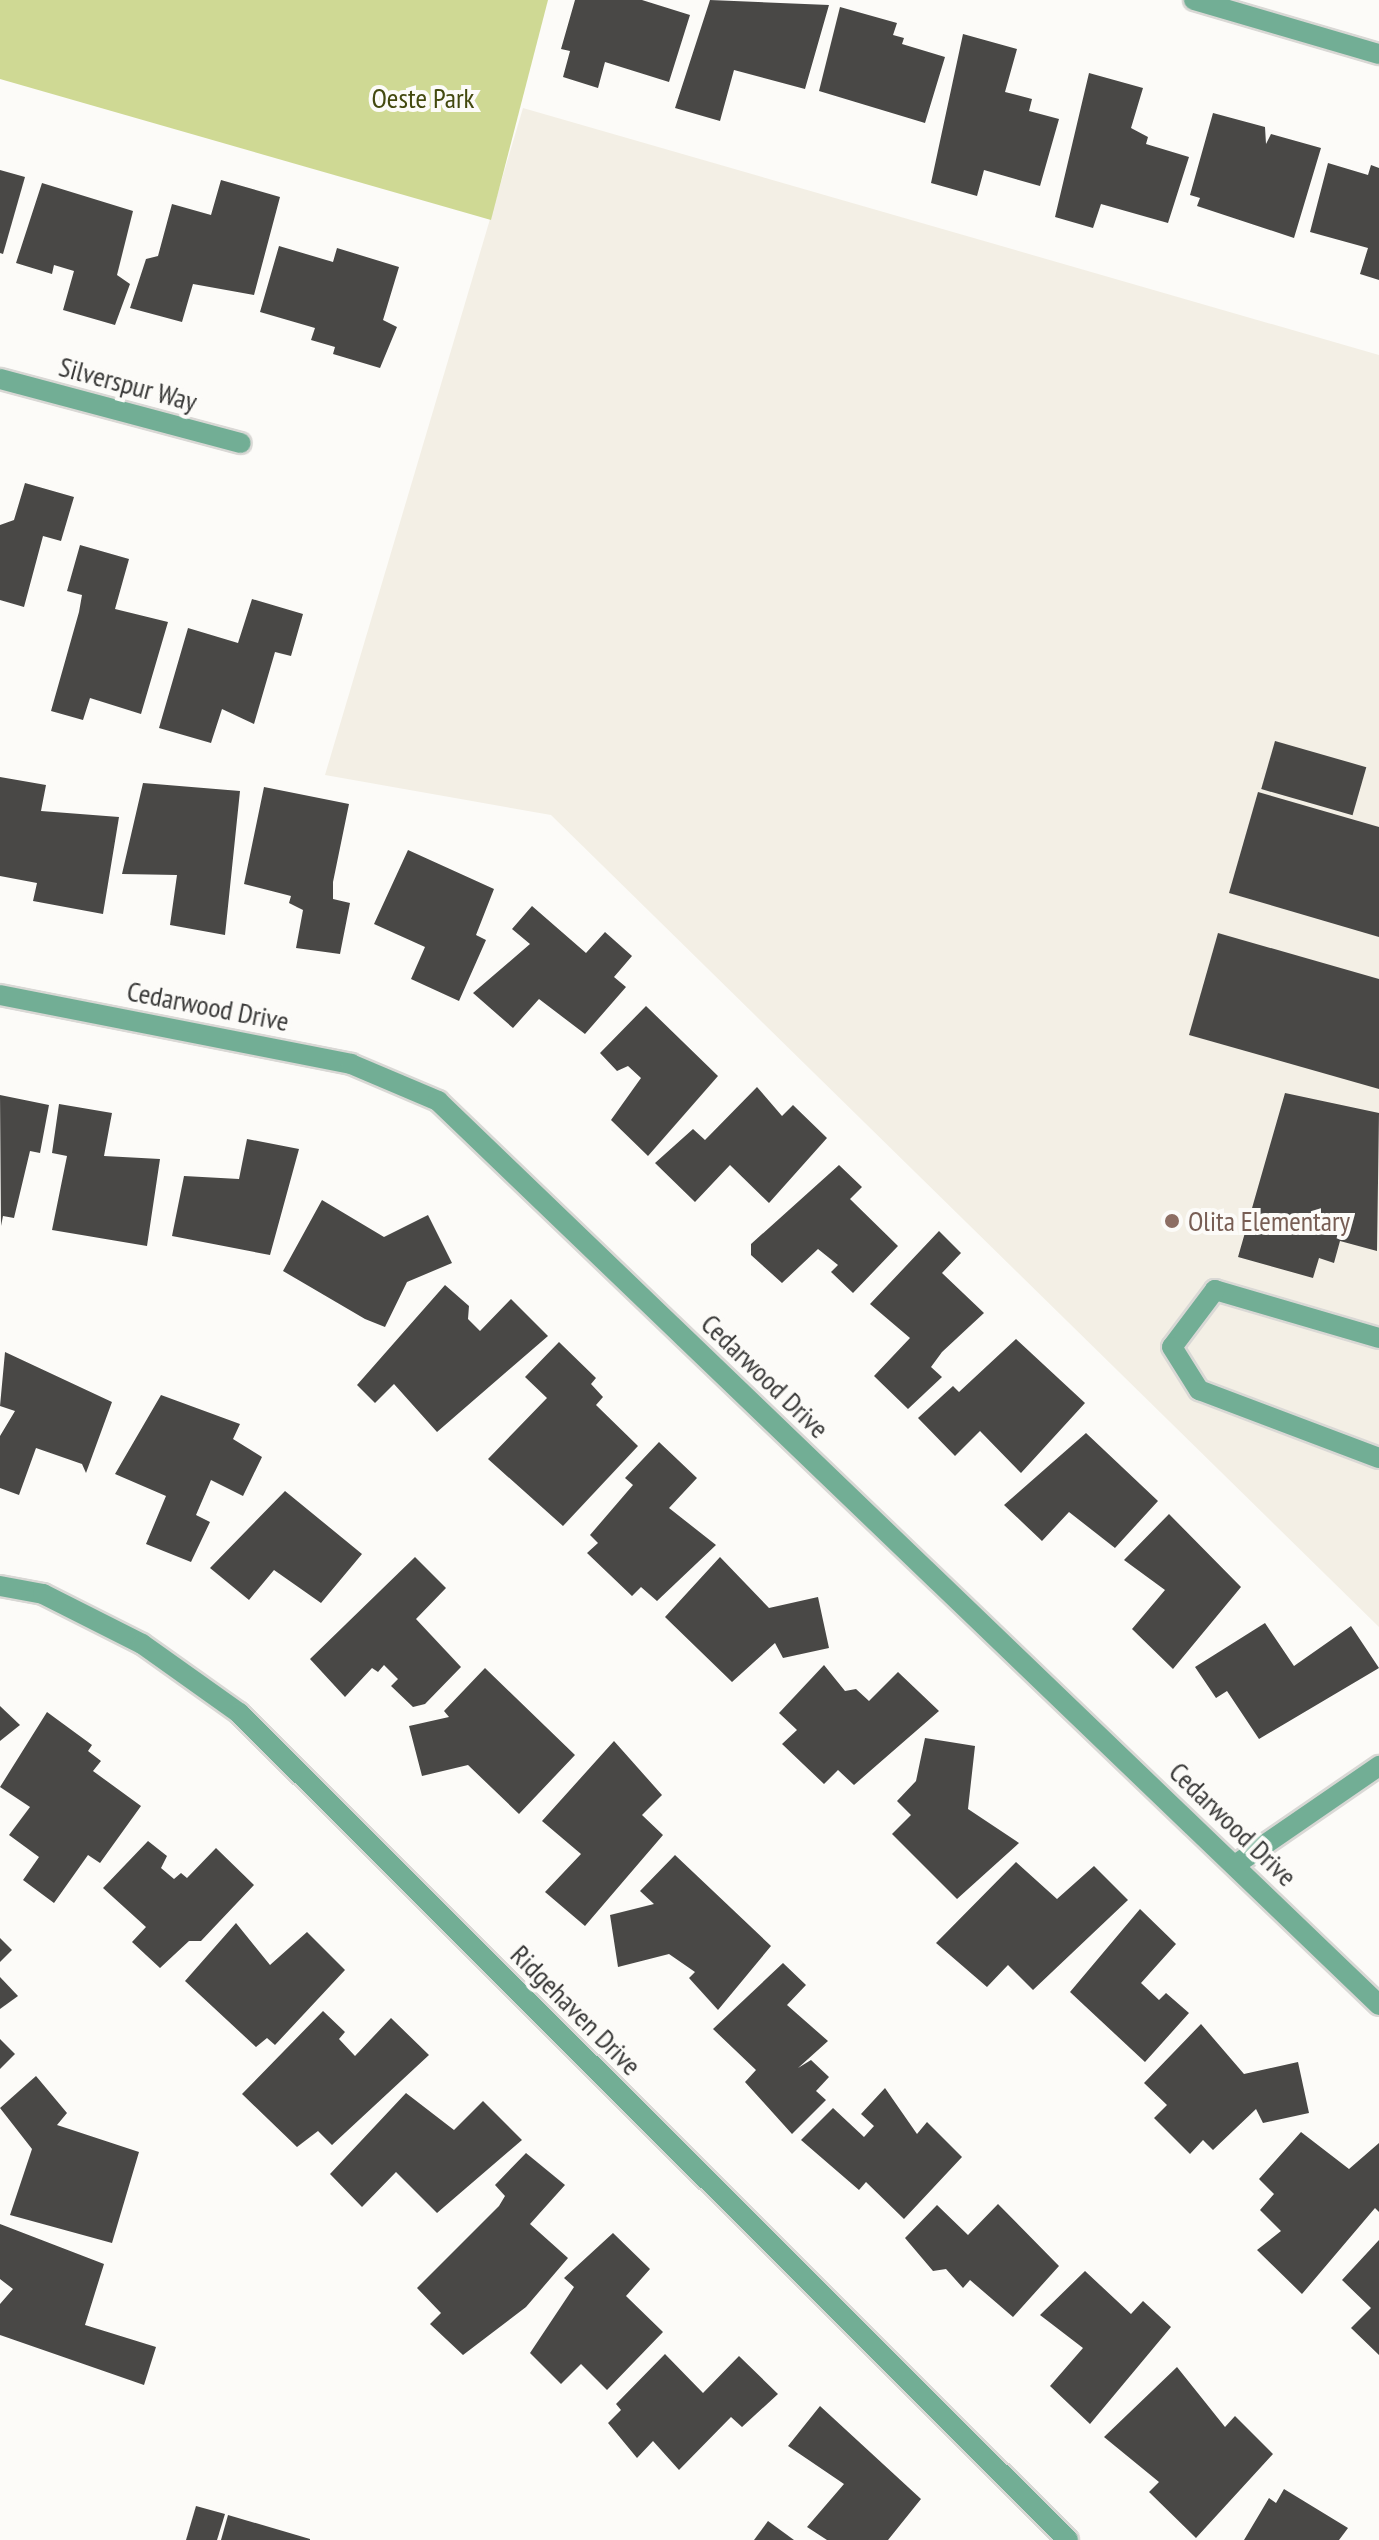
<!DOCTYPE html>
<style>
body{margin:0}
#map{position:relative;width:1379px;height:2540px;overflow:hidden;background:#fcfbf8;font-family:"PT Sans Narrow",sans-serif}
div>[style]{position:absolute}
.built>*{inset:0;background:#f3efe5}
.green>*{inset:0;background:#cfd994}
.building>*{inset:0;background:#494846;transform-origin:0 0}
.roads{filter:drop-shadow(2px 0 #d9d8d5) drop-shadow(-2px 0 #d9d8d5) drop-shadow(0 2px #d9d8d5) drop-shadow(0 -2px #d9d8d5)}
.service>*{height:20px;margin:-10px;padding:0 10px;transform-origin:10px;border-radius:10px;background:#72ae95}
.minor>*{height:20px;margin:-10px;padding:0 10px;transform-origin:10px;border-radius:10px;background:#72ae95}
.dots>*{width:22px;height:22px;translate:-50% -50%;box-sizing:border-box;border:4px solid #fcfbf8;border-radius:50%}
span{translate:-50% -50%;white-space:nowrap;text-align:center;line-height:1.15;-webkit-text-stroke:8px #fcfbf8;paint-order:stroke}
.park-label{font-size:28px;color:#43490f}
.street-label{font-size:28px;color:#393938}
.education-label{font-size:28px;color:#785e54}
.left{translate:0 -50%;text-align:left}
</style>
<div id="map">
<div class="built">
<div style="clip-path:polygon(523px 108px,1379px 355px,1379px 1627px,551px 815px,325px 775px)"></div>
</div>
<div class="green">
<div style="clip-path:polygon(0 0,548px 0,491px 220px,0 79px)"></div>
</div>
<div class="building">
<div style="clip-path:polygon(575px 0,642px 0,690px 15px,669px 82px,605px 62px,598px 88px,563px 77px,570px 51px,561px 49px)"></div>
<div style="clip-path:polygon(710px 0,829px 5px,805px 89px,734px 70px,720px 121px,675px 108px)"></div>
<div style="clip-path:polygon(840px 7px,897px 23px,893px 35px,904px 38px,902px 44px,945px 57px,925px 123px,819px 91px)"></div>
<div style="clip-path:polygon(963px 34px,1017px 49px,1005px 92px,1032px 99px,1029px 111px,1059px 119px,1040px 186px,984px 170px,977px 196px,931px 183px)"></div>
<div style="clip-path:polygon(1089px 73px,1143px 88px,1131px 128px,1148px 137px,1146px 144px,1189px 157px,1168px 223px,1101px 204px,1093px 228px,1055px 217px)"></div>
<div style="clip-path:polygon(1213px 113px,1265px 127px,1266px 144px,1271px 134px,1321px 148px,1294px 238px,1197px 206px,1200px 198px,1190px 195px)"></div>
<div style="clip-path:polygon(1328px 163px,1368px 175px,1371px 165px,1379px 168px,1379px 280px,1360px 274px,1368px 248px,1310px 232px)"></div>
<div style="clip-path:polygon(0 170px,25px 177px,3px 254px,0 253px)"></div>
<div style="clip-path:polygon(221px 180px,280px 197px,254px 295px,193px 284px,182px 322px,130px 308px,146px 259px,158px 256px,172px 204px,211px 215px)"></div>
<div style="clip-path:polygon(42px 183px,133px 211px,117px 275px,130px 284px,115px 325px,63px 310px,74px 271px,54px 265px,52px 274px,16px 263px)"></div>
<div style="clip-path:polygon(279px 246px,333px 262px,337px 248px,399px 267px,383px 320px,397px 327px,380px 368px,333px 354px,335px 347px,311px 340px,315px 328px,260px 312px)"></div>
<div style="clip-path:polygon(25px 483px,74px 497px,61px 541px,43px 536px,24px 607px,0 600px,0 525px,14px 520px)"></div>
<div style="clip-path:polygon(80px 545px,129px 559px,115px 609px,168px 622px,141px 714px,90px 698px,83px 720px,51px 711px,79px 612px,82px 595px,67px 591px)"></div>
<div style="clip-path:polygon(252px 599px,303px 614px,291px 656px,275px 652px,254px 724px,222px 709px,211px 743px,159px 728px,188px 628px,238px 643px)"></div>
<div style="left:1275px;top:741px;width:95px;height:50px;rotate:16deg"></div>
<div style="clip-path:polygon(0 777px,46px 785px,41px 811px,119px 817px,103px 914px,33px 901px,37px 883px,0 876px)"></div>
<div style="clip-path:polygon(143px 783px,240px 791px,225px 935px,170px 925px,177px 875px,122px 874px)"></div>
<div style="clip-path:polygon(264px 787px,349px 804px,333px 882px,333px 899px,350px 903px,340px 954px,296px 948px,303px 910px,289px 903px,291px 896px,244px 884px)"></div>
<div style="clip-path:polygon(1258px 792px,1379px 827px,1379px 937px,1229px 893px)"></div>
<div style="clip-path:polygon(408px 850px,494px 889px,476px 935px,486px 940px,459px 1001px,411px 979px,425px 947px,374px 924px)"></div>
<div style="clip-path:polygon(532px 906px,586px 953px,605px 932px,632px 956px,614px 977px,626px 987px,585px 1034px,539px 999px,513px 1028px,473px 993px,530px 944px,512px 929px)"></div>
<div style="clip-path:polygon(1218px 933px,1379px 979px,1379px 1089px,1189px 1035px)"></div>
<div style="clip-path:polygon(646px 1006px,718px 1076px,648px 1156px,611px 1120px,641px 1078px,628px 1066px,617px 1071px,600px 1053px)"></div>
<div style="clip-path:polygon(757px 1087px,782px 1116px,793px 1105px,827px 1138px,769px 1203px,730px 1165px,695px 1202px,655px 1163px,693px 1129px,705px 1140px)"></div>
<div style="clip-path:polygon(1285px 1093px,1379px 1113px,1377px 1251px,1340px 1241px,1334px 1263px,1319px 1258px,1313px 1278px,1238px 1257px)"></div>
<div style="clip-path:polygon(0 1095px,49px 1105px,40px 1153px,30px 1151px,14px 1218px,3px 1216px,1px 1226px)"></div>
<div style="clip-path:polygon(59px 1104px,112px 1113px,104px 1156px,160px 1159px,147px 1246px,52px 1230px,67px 1156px,52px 1153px)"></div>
<div style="clip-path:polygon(247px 1139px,299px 1149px,270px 1255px,172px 1236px,184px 1176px,239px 1179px)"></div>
<div style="clip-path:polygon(839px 1165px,862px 1187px,850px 1199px,898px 1246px,853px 1293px,831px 1272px,838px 1265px,818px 1249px,782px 1283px,751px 1255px,751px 1244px)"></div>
<div style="clip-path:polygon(322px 1200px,384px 1237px,428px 1215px,452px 1263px,407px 1282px,385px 1327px,365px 1319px,283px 1271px)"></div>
<div style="clip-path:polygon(939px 1231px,961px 1253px,942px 1273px,984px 1313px,942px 1352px,931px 1367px,942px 1377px,908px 1409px,874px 1376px,910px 1338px,870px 1304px)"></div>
<div style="clip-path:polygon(445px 1285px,469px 1306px,468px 1319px,480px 1331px,511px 1299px,548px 1336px,437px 1432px,394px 1384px,375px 1403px,357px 1385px)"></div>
<div style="clip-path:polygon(1016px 1339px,1085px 1403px,1021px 1473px,980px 1431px,955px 1456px,918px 1418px,953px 1386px,959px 1392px)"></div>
<div style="clip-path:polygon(559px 1342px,596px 1378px,591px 1384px,603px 1397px,596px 1405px,638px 1446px,563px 1526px,488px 1459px,547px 1398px,525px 1377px)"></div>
<div style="clip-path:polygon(5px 1352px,112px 1402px,86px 1473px,82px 1464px,36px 1448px,19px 1495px,0 1488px,0 1436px,15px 1411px,0 1406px)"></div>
<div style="clip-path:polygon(161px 1395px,240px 1424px,233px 1439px,262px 1457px,243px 1496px,211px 1480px,196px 1515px,210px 1522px,191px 1562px,146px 1544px,166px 1496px,115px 1474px)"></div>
<div style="clip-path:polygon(1086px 1433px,1158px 1501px,1115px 1548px,1069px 1512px,1042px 1541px,1004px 1505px)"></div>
<div style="clip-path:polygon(659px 1442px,697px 1478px,669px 1508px,716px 1545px,657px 1601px,641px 1587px,632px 1596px,587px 1553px,598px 1543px,590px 1535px,633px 1485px,625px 1478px)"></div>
<div style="clip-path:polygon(285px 1491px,362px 1554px,321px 1603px,274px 1570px,249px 1600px,210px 1568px)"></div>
<div style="clip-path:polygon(1169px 1514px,1241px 1587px,1173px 1669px,1132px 1629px,1165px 1590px,1124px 1560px)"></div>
<div style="clip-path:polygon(415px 1557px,446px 1588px,416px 1619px,461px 1667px,425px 1704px,413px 1707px,391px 1686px,398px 1679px,384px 1665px,378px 1672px,372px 1668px,345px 1697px,310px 1659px)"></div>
<div style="clip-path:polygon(720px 1557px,769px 1608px,818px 1597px,829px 1648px,783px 1658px,775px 1643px,732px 1682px,665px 1617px)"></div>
<div style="clip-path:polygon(1265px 1623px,1294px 1666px,1351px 1626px,1379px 1668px,1259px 1739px,1227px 1691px,1216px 1698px,1195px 1667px)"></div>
<div style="clip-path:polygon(824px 1665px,845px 1691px,856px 1689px,869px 1701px,898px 1672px,939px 1711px,854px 1785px,838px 1770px,824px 1784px,782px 1744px,797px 1730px,779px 1713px)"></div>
<div style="clip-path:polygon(485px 1668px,575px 1755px,519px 1814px,468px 1765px,422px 1776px,409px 1726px,449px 1717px,444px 1711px)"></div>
<div style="clip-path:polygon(0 1706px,20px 1725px,0 1741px)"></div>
<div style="clip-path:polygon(47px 1712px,92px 1745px,88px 1751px,101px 1761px,93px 1771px,141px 1806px,100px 1863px,88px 1855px,54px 1903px,23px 1880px,39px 1857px,9px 1835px,30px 1807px,0 1787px)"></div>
<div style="clip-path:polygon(925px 1738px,975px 1746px,968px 1809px,1019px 1843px,957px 1899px,892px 1834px,911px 1815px,897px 1801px,916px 1781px)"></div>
<div style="clip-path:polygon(614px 1741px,662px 1795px,642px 1815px,663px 1835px,585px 1926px,545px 1892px,581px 1854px,542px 1821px)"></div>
<div style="clip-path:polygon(148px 1841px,167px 1856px,161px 1868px,174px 1879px,181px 1873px,187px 1878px,216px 1848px,254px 1885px,201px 1941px,189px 1941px,160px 1968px,132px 1942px,146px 1927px,103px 1888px)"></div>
<div style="clip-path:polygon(675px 1855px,771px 1946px,718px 2010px,689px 1978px,695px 1972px,669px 1954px,618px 1967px,610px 1915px,654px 1904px,640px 1891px)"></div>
<div style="clip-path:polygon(1016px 1862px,1057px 1899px,1094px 1866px,1128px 1900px,1033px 1990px,1008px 1965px,987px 1987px,936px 1943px)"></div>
<div style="clip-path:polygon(1140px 1909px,1176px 1944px,1141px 1983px,1159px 2000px,1166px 1993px,1189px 2013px,1145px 2062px,1070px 1992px)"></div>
<div style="clip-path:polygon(236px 1923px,270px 1965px,307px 1932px,345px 1970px,275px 2045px,267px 2038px,256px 2047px,185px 1981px)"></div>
<div style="clip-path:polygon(0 1938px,12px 1950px,0 1962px)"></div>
<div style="clip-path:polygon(783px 1963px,806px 1985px,787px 2005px,828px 2041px,798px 2068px,811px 2060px,829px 2077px,816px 2091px,826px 2100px,792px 2134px,745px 2082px,756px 2070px,713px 2029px)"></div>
<div style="clip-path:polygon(0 1977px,18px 1996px,0 2009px)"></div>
<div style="clip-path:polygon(323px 2011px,345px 2032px,339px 2039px,355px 2056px,391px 2018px,429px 2055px,332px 2145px,318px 2131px,297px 2147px,242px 2094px)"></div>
<div style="clip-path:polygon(1201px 2024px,1244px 2074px,1298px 2062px,1309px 2113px,1263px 2123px,1256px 2109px,1213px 2150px,1203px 2140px,1190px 2154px,1154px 2118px,1167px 2105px,1144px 2083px)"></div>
<div style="clip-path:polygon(0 2039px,15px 2054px,0 2069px)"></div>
<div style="clip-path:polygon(36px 2076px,67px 2113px,57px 2125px,139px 2152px,112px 2243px,10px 2215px,32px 2149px,0 2108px)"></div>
<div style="clip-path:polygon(885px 2088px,917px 2134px,927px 2122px,962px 2157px,904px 2219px,866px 2182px,859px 2190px,801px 2140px,833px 2108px,864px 2137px,874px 2126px,861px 2114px)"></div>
<div style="clip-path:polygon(406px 2093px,454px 2130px,483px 2101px,522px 2140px,437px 2213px,396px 2172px,362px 2207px,330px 2174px)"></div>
<div style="clip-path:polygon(1301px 2132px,1349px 2169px,1379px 2143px,1379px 2212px,1375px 2208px,1302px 2294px,1257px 2250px,1281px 2231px,1260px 2210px,1274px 2194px,1259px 2179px)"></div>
<div style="clip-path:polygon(526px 2153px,565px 2185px,530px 2224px,568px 2258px,526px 2307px,463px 2355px,430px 2324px,441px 2313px,417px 2288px,499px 2206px,505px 2196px,495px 2185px)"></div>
<div style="clip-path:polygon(998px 2204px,1059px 2266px,1013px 2317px,970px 2280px,963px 2288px,946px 2269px,933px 2271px,905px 2238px,937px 2205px,968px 2235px)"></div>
<div style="clip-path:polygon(0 2224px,104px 2264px,85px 2325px,156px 2347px,144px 2385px,0 2335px,0 2304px,13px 2289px,0 2279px)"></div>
<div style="clip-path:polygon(613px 2233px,650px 2269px,626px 2296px,663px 2332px,607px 2390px,581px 2364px,561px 2384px,530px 2353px,574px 2287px,564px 2278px)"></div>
<div style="clip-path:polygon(1379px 2240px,1379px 2355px,1351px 2328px,1371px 2308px,1342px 2280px)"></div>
<div style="clip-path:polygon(1085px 2271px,1131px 2314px,1143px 2301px,1171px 2327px,1090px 2424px,1050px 2386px,1083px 2348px,1040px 2315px)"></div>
<div style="clip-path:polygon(665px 2354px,703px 2393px,739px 2356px,778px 2394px,742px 2427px,731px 2417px,679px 2470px,653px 2441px,637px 2458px,608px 2423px,621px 2410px,616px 2404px)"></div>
<div style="clip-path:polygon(1177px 2367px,1225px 2427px,1235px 2416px,1273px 2454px,1196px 2538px,1149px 2492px,1159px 2482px,1104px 2437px)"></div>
<div style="clip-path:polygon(820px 2406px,921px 2499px,888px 2540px,827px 2540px,807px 2527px,844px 2484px,788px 2446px)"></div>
<div style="clip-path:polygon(1284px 2489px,1348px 2528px,1339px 2540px,1244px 2540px,1269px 2498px,1276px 2503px)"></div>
<div style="clip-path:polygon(196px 2506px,225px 2514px,217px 2540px,186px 2540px)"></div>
<div style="clip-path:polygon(228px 2515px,310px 2539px,310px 2540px,221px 2540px)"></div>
<div style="clip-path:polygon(768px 2521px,794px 2540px,754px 2540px)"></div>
</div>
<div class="roads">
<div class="service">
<div style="left:1379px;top:1338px;width:171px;rotate:-163.7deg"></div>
<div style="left:1215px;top:1290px;width:71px;rotate:127deg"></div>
<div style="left:1172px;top:1347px;width:51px;rotate:57.9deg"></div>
<div style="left:1199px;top:1390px;width:192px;rotate:20.7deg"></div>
</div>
<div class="minor">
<div style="left:1194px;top:0;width:193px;rotate:16.3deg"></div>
<div style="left:0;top:379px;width:249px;rotate:14.9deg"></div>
<div style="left:0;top:995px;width:358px;rotate:11.1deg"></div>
<div style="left:351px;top:1064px;width:95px;rotate:23deg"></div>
<div style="left:438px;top:1101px;width:1305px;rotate:43.85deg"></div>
<div style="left:0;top:1586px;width:44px;rotate:10.5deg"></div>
<div style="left:43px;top:1594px;width:111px;rotate:26.8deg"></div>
<div style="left:142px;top:1644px;width:119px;rotate:35.4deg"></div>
<div style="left:239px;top:1713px;width:1171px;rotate:44.93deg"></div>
<div style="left:1235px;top:1865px;width:175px;rotate:-34.5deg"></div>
</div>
</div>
<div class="dots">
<div style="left:1172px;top:1221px;background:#8d6e63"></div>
</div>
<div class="park-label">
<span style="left:423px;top:98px">Oeste Park</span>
</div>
<div class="street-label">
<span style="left:128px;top:384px;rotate:15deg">Silverspur Way</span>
<span style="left:208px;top:1006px;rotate:11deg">Cedarwood Drive</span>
<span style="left:765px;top:1376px;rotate:44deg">Cedarwood Drive</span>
<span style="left:1233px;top:1824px;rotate:44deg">Cedarwood Drive</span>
<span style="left:576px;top:2010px;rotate:45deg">Ridgehaven Drive</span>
</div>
<div class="education-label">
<span class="left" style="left:1188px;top:1221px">Olita Elementary</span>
</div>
</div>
